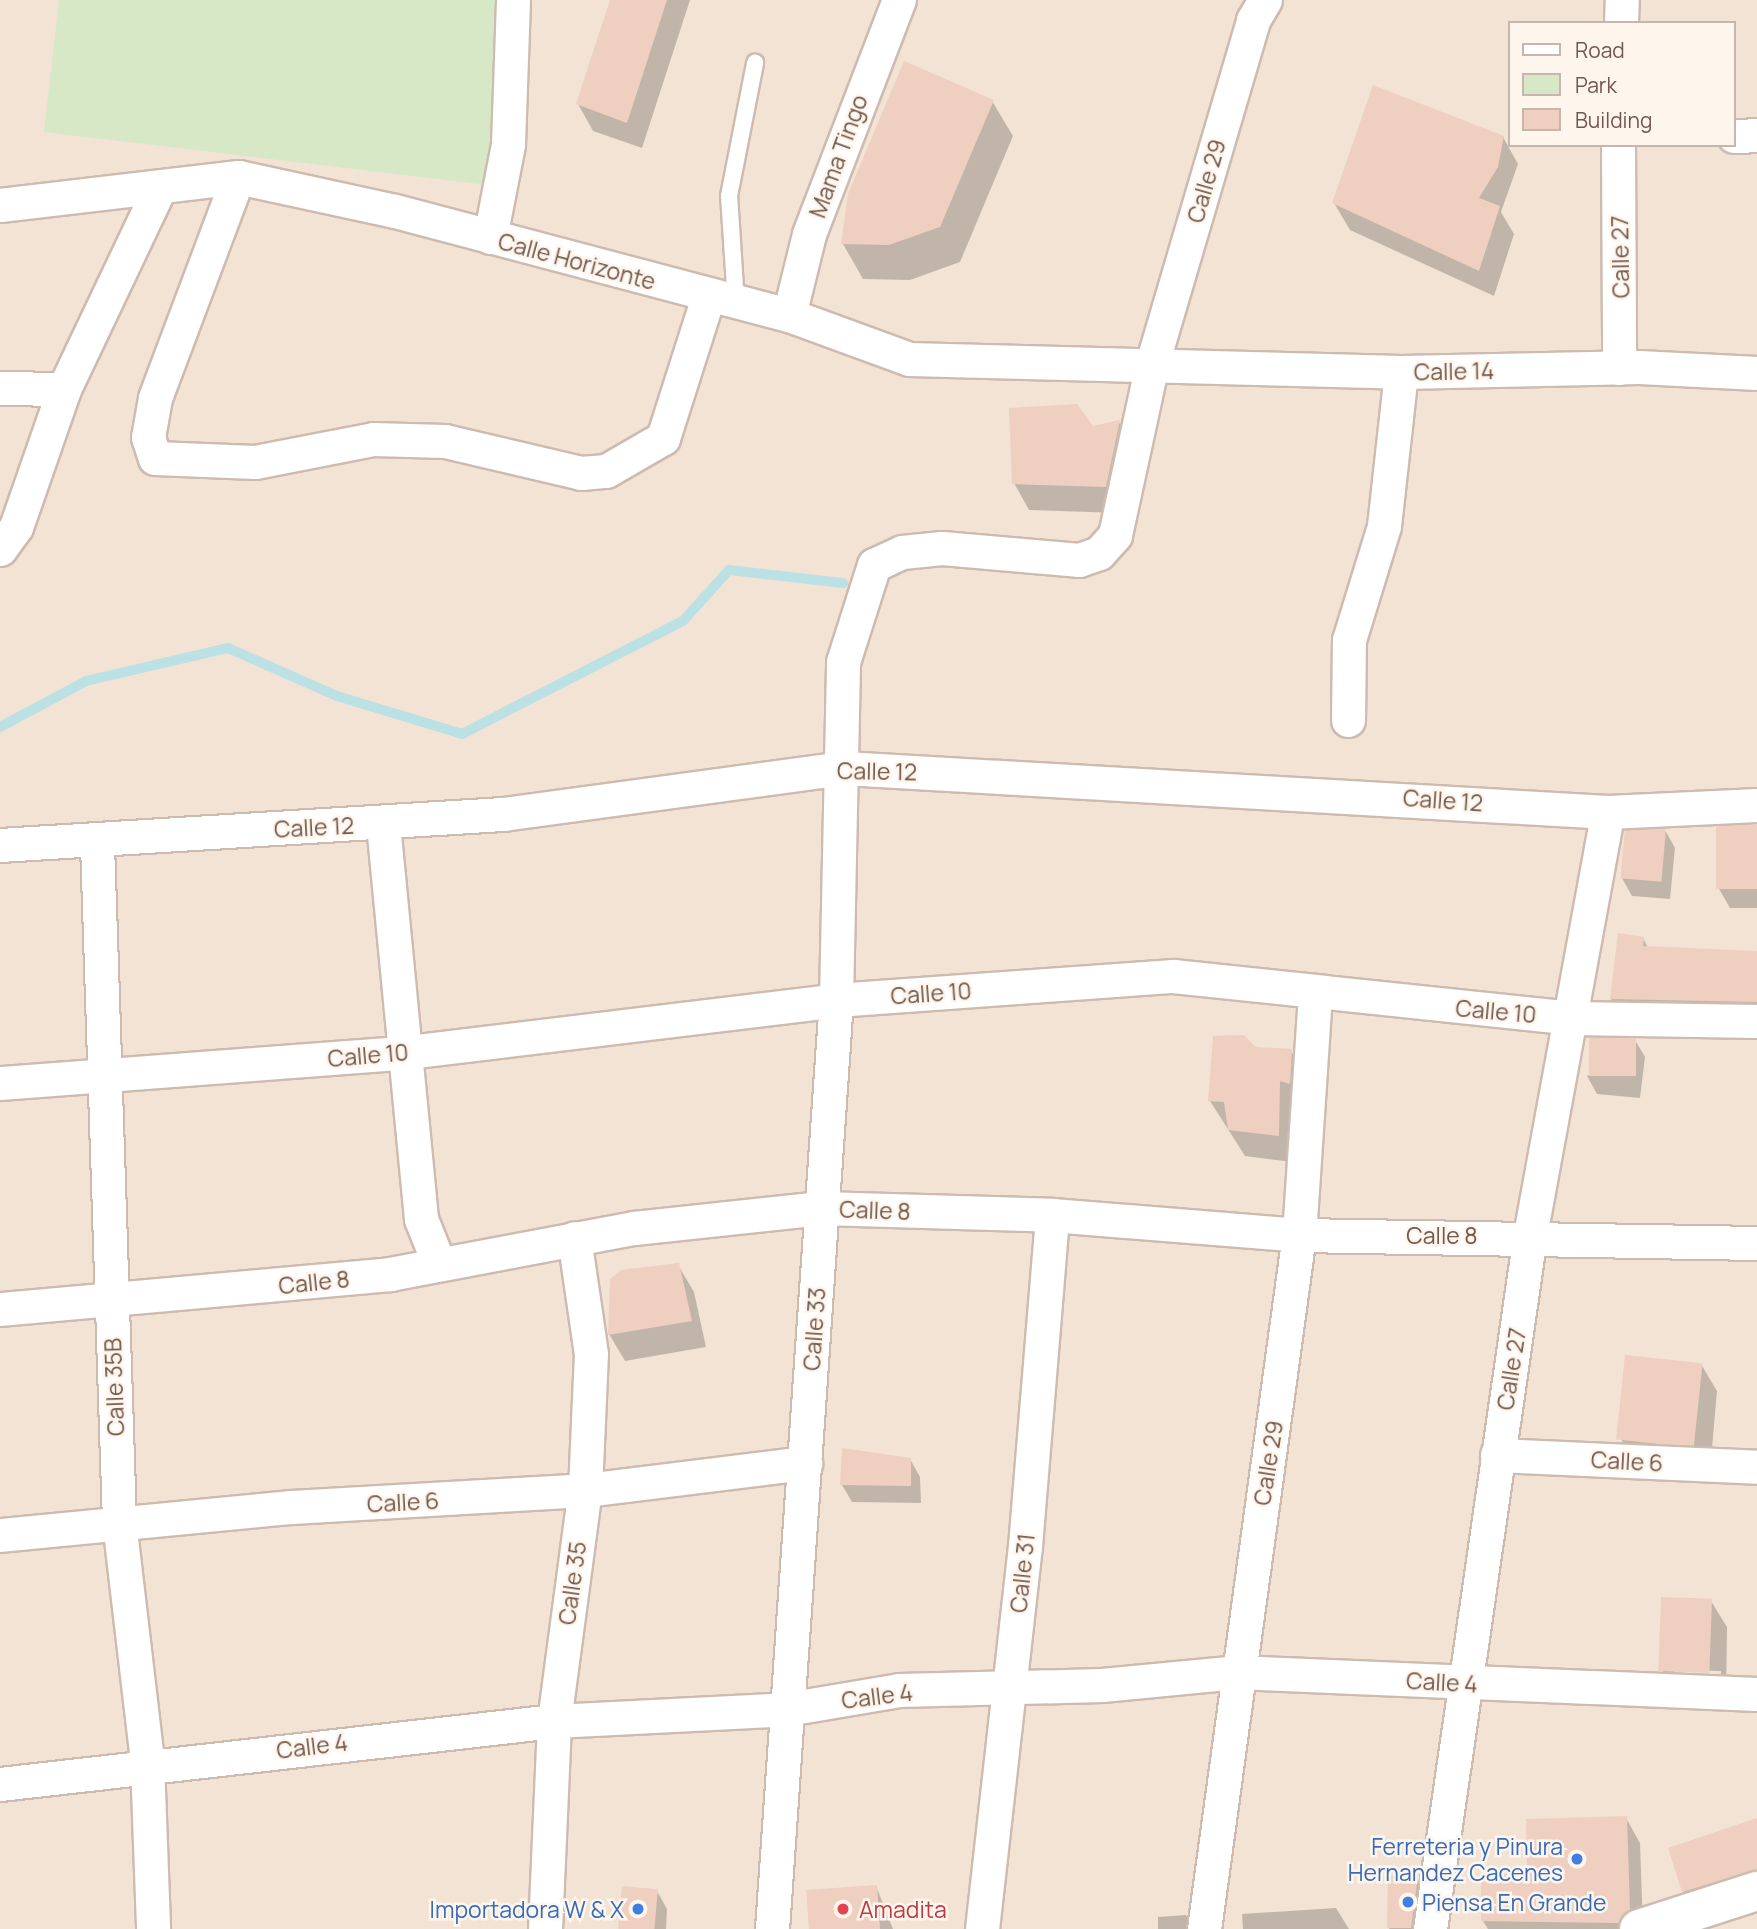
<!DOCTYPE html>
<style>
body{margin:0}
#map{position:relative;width:1757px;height:1929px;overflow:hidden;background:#fbf1e7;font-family:Manrope,sans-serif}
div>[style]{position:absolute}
.residential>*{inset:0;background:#f2e3d5}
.green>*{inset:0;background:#d6e8c6}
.shadow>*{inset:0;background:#0003}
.stream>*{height:10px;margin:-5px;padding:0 5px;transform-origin:5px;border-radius:5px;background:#bce1e4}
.building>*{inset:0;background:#efcfc0;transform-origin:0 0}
.roads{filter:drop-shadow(2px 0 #cebbb0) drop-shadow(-2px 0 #cebbb0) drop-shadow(0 2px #cebbb0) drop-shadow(0 -2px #cebbb0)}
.service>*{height:16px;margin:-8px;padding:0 8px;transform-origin:8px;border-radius:8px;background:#fff}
.minor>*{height:33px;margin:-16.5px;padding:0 16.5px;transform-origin:16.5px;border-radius:16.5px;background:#fff}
.tertiary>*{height:38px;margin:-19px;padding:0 19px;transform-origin:19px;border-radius:19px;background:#fff}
.dots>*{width:19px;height:19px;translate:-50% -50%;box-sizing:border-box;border:4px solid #fef6ed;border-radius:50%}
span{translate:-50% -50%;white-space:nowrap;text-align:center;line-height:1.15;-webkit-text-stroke:5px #fef6ed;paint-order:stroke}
.street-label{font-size:23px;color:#73574c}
.shop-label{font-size:23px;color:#366cbe}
.right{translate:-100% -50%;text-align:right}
.left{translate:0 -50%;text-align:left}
.health-label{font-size:23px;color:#be3a42}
.legend{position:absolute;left:1508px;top:21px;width:228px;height:126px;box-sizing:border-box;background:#fef6ed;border:2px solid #c6b6ad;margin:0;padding:9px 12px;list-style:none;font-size:21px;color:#73574c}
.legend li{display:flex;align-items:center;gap:14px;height:35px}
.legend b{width:35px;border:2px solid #c6b6ad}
</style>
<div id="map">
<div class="residential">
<div style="clip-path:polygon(evenodd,0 0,1757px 0,1757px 1929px,0 1929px,0 0,1510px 23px,1734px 23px,1734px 145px,1510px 145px,1510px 23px)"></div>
</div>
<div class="green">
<div style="clip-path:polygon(59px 0,511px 0,488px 185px,44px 132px)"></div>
</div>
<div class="shadow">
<div style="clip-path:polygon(612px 0,690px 0,642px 148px,593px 131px,578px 104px)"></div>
<div style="clip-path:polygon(992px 101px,1013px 136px,960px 262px,910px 280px,863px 279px,843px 244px,849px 195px)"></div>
<div style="clip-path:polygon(1503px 137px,1518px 164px,1501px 212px,1514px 234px,1494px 296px,1350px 230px,1334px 203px)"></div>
<div style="clip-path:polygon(1119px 422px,1134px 448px,1120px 513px,1029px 510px,1014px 483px,1092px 428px)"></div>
<div style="clip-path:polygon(1757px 827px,1757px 908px,1730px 908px,1719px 889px)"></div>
<div style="clip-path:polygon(1665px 830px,1675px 848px,1670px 899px,1632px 896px,1622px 878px)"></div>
<div style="clip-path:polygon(1643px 938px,1648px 948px,1757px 953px,1757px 1019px,1622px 1018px,1611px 999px)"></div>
<div style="clip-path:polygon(1635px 1040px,1645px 1057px,1640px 1098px,1597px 1094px,1587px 1076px)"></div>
<div style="clip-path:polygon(1255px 1049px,1291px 1051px,1306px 1077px,1293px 1162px,1245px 1156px,1210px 1101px)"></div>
<div style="clip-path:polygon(678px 1265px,694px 1292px,706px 1347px,625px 1361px,609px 1334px)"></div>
<div style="clip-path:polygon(1701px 1364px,1717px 1391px,1710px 1471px,1636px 1466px,1621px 1439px)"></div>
<div style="clip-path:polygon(910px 1459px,920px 1477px,921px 1503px,852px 1502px,842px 1485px)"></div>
<div style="clip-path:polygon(evenodd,1711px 1601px,1727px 1627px,1726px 1699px,1678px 1697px,1662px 1670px,1711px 1601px,1675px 1670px,1721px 1671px,1721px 1675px,1675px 1673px,1675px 1670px)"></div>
<div style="clip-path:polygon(1626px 1818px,1640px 1843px,1643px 1929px,1488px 1929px,1483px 1921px,1529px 1875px)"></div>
<div style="clip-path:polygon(1757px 1819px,1757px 1901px,1700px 1919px,1684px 1891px)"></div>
<div style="clip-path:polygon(1417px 1878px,1427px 1895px,1423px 1929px,1389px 1929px)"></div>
<div style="clip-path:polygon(876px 1886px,893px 1929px,811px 1929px)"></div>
<div style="clip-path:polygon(657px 1891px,667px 1909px,666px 1929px,620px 1929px)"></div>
<div style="clip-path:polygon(1336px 1908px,1349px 1929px,1243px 1929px,1242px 1914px)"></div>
<div style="clip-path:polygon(1186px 1915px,1194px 1929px,1158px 1929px,1158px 1917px)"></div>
</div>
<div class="stream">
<div style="left:0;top:727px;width:98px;rotate:-28.1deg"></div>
<div style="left:86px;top:681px;width:146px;rotate:-13.1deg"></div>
<div style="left:228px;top:648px;width:119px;rotate:23.8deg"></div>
<div style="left:337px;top:696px;width:131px;rotate:16.9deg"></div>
<div style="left:462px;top:734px;width:248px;rotate:-27.1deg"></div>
<div style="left:683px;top:621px;width:69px;rotate:-48deg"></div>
<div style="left:729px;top:570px;width:115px;rotate:6.5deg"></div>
</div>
<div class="building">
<div style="clip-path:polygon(610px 0,667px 0,627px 123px,576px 104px)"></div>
<div style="clip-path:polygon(904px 61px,994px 100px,940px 227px,889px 245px,841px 244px,848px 194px)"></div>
<div style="clip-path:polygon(1373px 85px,1504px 136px,1498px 167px,1479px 198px,1500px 206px,1479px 271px,1332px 203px)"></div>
<div style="clip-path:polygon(1077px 404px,1093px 426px,1120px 420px,1106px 487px,1012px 484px,1009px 408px)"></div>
<div style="left:1757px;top:825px;width:64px;height:41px;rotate:90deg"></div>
<div style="left:1666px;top:829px;width:53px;height:41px;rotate:95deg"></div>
<div style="clip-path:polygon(1618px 933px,1644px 937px,1643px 946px,1757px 951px,1757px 1002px,1610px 999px)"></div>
<div style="clip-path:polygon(1244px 1035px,1256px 1047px,1292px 1049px,1290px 1084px,1280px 1081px,1279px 1136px,1228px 1130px,1224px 1102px,1208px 1101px,1213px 1036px)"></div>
<div style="left:1589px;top:1038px;width:47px;height:38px"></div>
<div style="clip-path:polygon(679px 1263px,692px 1321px,608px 1335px,610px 1279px,621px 1270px)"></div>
<div style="left:1625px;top:1355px;width:78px;height:85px;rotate:6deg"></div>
<div style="clip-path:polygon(842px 1448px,911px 1458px,911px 1486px,840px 1485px)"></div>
<div style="left:1661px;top:1597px;width:51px;height:74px;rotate:2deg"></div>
<div style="clip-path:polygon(1627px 1816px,1630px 1910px,1618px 1923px,1481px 1921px,1481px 1875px,1527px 1874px,1526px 1819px)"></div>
<div style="clip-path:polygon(1757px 1818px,1757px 1870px,1682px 1892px,1668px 1848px)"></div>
<div style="clip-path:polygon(1388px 1876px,1418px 1876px,1411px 1928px,1387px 1928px)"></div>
<div style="left:877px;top:1885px;width:44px;height:71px;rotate:86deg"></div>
<div style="left:622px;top:1886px;width:36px;height:43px;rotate:5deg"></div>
</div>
<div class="roads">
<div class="service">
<div style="left:736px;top:303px;width:107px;rotate:-93.7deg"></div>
<div style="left:729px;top:196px;width:136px;rotate:-78.9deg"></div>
</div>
<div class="minor">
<div style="left:1621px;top:23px;width:23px;rotate:-88deg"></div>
<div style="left:1734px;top:136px;width:23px;rotate:-2deg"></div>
<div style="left:1618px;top:145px;width:223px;rotate:89.7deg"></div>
<div style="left:238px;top:177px;width:236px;rotate:110.6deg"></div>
<div style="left:155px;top:398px;width:40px;rotate:100deg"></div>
<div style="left:148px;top:437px;width:22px;rotate:72deg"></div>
<div style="left:155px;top:458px;width:100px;rotate:2.3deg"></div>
<div style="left:255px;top:462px;width:120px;rotate:-11deg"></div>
<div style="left:373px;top:439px;width:72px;rotate:1.6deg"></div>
<div style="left:445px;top:441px;width:140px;rotate:13.2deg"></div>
<div style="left:581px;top:473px;width:25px;rotate:-5deg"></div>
<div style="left:606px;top:471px;width:66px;rotate:-30.1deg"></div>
<div style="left:663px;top:438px;width:148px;rotate:-72.3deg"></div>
<div style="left:0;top:205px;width:240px;rotate:-6.7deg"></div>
<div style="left:238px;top:177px;width:161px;rotate:12.2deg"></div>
<div style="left:395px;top:211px;width:407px;rotate:14.8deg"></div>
<div style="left:789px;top:315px;width:128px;rotate:20.1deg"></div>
<div style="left:909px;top:359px;width:492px;rotate:1.5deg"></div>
<div style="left:1401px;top:372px;width:238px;rotate:-1.2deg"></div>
<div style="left:1639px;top:367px;width:118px;rotate:2.9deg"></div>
<div style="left:490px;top:237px;width:95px;rotate:-79deg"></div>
<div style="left:508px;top:144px;width:144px;rotate:-88deg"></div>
<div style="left:789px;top:315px;width:83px;rotate:-76.1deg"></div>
<div style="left:809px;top:234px;width:251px;rotate:-69deg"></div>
<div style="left:0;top:388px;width:64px;rotate:0.9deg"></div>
<div style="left:0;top:549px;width:27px;rotate:-54deg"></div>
<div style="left:16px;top:527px;width:146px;rotate:-70.8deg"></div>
<div style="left:64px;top:389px;width:221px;rotate:-64.6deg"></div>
<div style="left:1348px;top:720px;width:80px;rotate:-89.3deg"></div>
<div style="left:1349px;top:640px;width:119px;rotate:-72.9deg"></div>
<div style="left:1384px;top:526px;width:155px;rotate:-83.7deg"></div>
<div style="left:383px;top:824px;width:397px;rotate:84.5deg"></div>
<div style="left:421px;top:1219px;width:48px;rotate:68.2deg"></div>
<div style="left:97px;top:844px;width:678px;rotate:88.14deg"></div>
<div style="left:119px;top:1522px;width:242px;rotate:83.3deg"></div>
<div style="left:147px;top:1762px;width:167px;rotate:87.9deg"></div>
<div style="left:0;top:845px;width:504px;rotate:-3.53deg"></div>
<div style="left:503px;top:814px;width:344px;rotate:-7.7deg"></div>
<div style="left:844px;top:768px;width:765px;rotate:3.3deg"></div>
<div style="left:1608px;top:812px;width:149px;rotate:-2.7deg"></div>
<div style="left:0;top:1083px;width:402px;rotate:-4.3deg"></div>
<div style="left:401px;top:1053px;width:438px;rotate:-6.9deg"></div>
<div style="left:836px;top:1000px;width:338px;rotate:-4.1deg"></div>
<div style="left:1173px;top:976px;width:401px;rotate:6deg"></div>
<div style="left:1572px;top:1018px;width:185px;rotate:0.9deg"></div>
<div style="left:0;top:1309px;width:392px;rotate:-5.1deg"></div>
<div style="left:390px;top:1274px;width:248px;rotate:-10.7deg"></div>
<div style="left:634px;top:1228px;width:188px;rotate:-6.1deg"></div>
<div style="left:821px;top:1208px;width:231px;rotate:1.7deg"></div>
<div style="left:1052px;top:1215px;width:248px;rotate:4.6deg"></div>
<div style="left:1299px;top:1235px;width:458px;rotate:1deg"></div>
<div style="left:1497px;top:1455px;width:260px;rotate:2.6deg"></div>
<div style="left:0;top:1535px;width:292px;rotate:-5.5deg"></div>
<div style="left:291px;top:1507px;width:294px;rotate:-3.3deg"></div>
<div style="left:585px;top:1490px;width:222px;rotate:-7deg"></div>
<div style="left:0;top:1784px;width:558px;rotate:-6.49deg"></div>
<div style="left:554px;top:1721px;width:233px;rotate:-2.9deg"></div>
<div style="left:787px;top:1709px;width:114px;rotate:-9.6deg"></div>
<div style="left:899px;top:1690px;width:203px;rotate:-1.4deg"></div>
<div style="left:1102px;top:1685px;width:135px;rotate:-5.5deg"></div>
<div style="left:1236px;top:1672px;width:521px;rotate:2.42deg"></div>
<div style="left:545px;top:1929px;width:208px;rotate:-87.5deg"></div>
<div style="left:554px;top:1721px;width:233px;rotate:-82.4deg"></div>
<div style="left:585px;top:1490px;width:136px;rotate:-87.5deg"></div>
<div style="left:591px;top:1354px;width:117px;rotate:-98.3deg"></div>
<div style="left:772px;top:1929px;width:931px;rotate:-86.06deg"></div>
<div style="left:836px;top:1000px;width:338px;rotate:-88.8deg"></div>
<div style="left:843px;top:662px;width:102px;rotate:-72.3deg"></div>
<div style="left:874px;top:565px;width:31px;rotate:-25deg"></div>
<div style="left:902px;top:552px;width:40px;rotate:-5.7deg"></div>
<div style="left:942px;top:548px;width:138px;rotate:5deg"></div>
<div style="left:1079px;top:560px;width:21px;rotate:-19deg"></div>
<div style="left:1099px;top:553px;width:24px;rotate:-48deg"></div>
<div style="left:1115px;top:535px;width:175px;rotate:-77.8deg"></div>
<div style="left:1152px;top:364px;width:359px;rotate:-73.6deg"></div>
<div style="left:1253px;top:20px;width:23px;rotate:-59deg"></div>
<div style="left:982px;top:1929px;width:385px;rotate:-83.6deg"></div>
<div style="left:1025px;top:1546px;width:332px;rotate:-85.3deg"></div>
<div style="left:1204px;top:1929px;width:700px;rotate:-82.21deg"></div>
<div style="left:1299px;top:1235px;width:241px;rotate:-86.2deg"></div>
<div style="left:1430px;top:1929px;width:701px;rotate:-81.8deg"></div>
<div style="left:1530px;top:1235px;width:430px;rotate:-79.6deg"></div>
</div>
<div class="tertiary">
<div style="left:1639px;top:1929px;width:124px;rotate:-17.9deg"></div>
</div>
</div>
<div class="dots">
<div style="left:1577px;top:1859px;background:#3f7fe0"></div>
<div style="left:1408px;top:1902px;background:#3f7fe0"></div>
<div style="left:638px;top:1909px;background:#3f7fe0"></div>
<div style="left:843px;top:1909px;background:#e0444e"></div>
</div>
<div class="street-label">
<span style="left:838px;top:156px;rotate:-70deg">Mama Tingo</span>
<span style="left:1206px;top:181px;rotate:-74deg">Calle 29</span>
<span style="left:1620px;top:257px;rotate:-91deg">Calle 27</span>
<span style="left:577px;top:261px;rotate:15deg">Calle Horizonte</span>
<span style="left:1454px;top:371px;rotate:-1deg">Calle 14</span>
<span style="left:877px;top:771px;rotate:1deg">Calle 12</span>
<span style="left:1443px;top:800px;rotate:4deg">Calle 12</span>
<span style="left:314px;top:827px;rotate:-3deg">Calle 12</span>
<span style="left:931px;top:993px;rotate:-4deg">Calle 10</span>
<span style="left:1496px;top:1011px;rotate:5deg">Calle 10</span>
<span style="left:368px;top:1055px;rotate:-5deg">Calle 10</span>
<span style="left:875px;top:1210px;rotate:2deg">Calle 8</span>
<span style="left:1442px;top:1235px">Calle 8</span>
<span style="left:314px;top:1282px;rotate:-6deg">Calle 8</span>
<span style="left:814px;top:1329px;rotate:-86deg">Calle 33</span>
<span style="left:1511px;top:1369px;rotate:-81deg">Calle 27</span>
<span style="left:114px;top:1387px;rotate:-92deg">Calle 35B</span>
<span style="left:1627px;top:1461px;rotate:3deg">Calle 6</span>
<span style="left:1268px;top:1463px;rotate:-81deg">Calle 29</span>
<span style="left:403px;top:1502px;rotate:-3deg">Calle 6</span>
<span style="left:1022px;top:1573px;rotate:-84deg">Calle 31</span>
<span style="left:572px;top:1583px;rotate:-82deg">Calle 35</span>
<span style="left:1442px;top:1682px;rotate:3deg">Calle 4</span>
<span style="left:877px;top:1696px;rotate:-7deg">Calle 4</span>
<span style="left:312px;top:1746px;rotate:-7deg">Calle 4</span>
</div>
<div class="shop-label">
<span class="right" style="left:1563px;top:1859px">Ferreteria y Pinura<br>Hernandez Cacenes</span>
<span class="left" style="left:1422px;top:1902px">Piensa En Grande</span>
<span class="right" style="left:624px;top:1909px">Importadora W &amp; X</span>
</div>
<div class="health-label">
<span class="left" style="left:859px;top:1909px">Amadita</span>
</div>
<ul class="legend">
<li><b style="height:9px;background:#fff"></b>Road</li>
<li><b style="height:19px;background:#d6e8c6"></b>Park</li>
<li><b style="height:19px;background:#efcfc0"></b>Building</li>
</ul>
</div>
